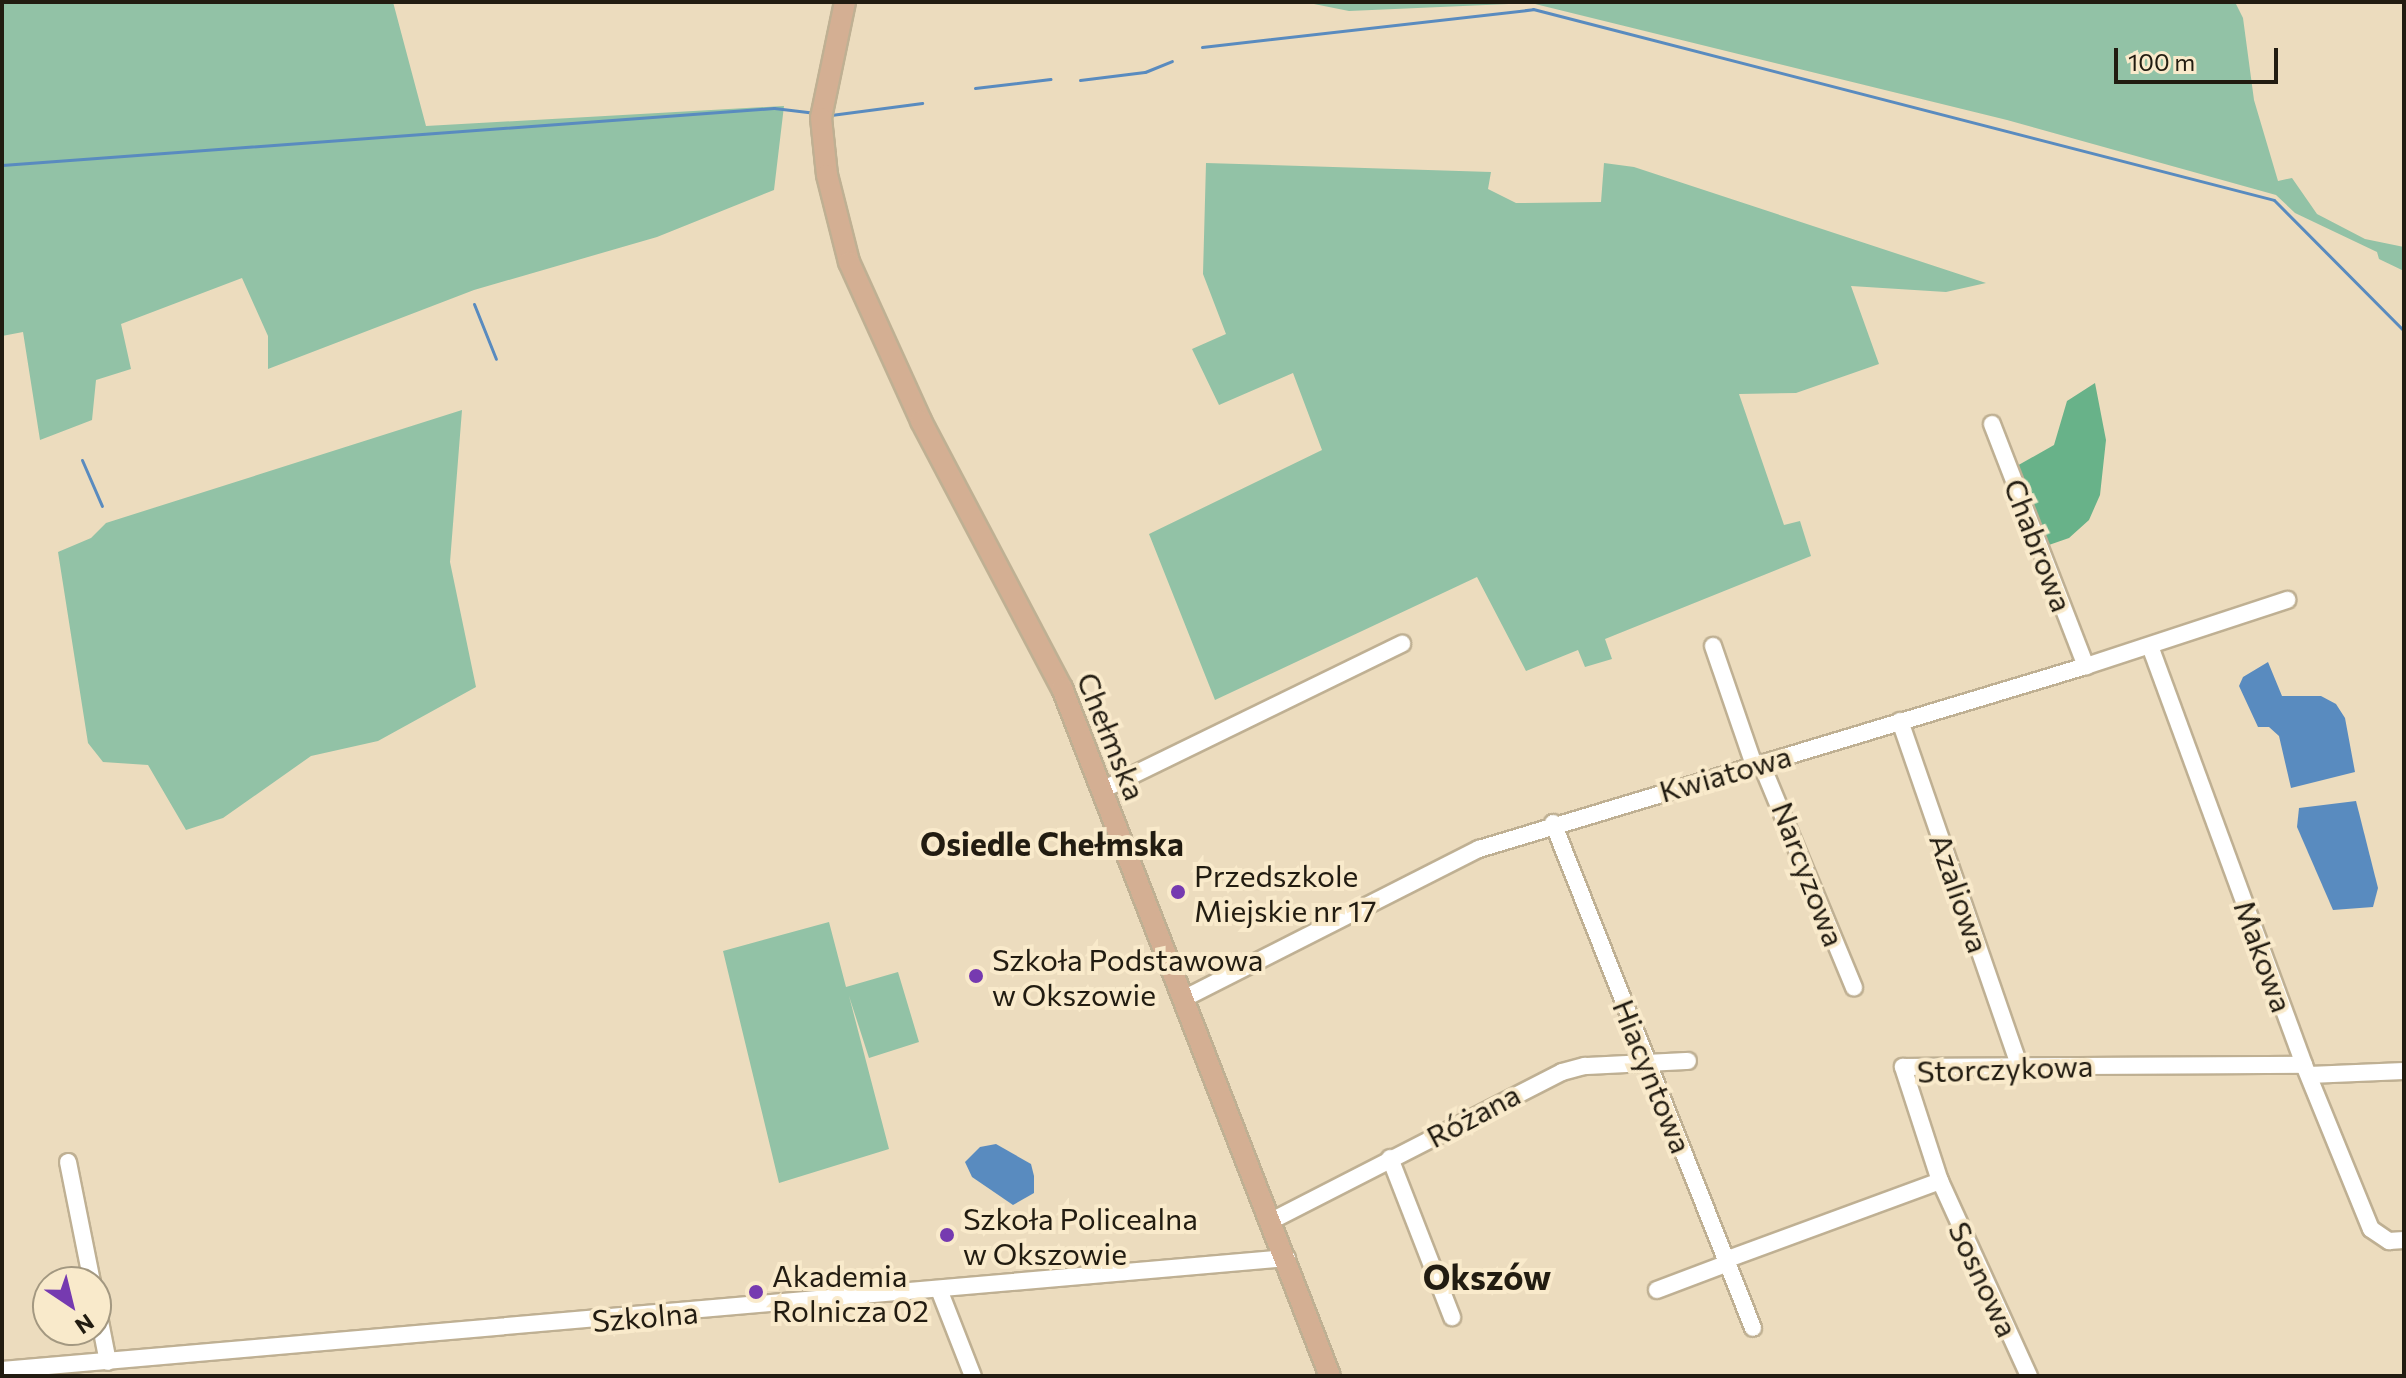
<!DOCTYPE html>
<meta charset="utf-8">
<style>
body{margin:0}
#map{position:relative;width:2406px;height:1378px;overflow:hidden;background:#ecdcbe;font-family:Commissioner,sans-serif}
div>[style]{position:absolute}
.green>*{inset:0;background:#92c2a6}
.forest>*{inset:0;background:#68b289}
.water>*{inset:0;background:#598bbf}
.stream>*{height:3px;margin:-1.5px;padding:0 1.5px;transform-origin:1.5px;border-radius:1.5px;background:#598bbf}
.roads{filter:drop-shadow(2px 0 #bfb093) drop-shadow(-2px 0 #bfb093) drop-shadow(0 2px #bfb093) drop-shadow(0 -2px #bfb093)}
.minor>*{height:16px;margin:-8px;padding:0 8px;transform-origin:8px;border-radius:8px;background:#fff}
.major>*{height:20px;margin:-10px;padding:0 10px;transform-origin:10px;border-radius:10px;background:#d4af93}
.dots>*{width:22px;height:22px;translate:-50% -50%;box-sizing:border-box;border:4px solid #f9eacb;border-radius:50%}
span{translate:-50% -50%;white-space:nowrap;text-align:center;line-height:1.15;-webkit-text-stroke:8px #f9eacb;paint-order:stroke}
.street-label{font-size:30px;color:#221c11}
.poi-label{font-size:30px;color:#221c11}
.left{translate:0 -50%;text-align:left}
.neighbourhood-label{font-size:32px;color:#221c11;font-weight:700}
.quarter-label{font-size:34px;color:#221c11;font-weight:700}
.frame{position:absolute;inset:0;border:4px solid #221c11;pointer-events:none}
.north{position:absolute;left:32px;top:1266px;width:80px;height:80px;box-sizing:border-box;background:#f9eacb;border:2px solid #a39881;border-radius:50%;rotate:145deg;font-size:22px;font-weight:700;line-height:32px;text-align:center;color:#221c11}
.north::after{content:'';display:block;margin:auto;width:28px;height:36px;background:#763ab0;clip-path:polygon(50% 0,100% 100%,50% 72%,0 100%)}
.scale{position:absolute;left:2114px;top:48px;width:164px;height:36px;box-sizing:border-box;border:4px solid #221c11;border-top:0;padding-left:10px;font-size:24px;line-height:28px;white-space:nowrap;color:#221c11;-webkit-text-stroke:6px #f9eacb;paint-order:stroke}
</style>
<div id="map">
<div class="green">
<div style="clip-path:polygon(2px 2px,393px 2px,426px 126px,784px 106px,774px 190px,657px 237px,474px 290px,268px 369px,268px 336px,242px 278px,121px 324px,131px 369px,96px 380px,92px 420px,40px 440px,23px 332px,2px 336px)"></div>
<div style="clip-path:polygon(1304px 2px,2235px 2px,2243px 18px,2254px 100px,2278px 181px,2292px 178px,2317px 214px,2365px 239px,2404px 247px,2404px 271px,2379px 259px,2377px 252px,2295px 213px,2276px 195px,2007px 120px,1531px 3px,1349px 11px)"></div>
<div style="clip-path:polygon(1206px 163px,1491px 172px,1488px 189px,1516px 203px,1601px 202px,1604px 163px,1634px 167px,1986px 283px,1946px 292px,1851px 286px,1879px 364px,1796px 393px,1739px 394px,1784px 525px,1800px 521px,1811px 556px,1605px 639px,1612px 659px,1585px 667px,1578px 650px,1526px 671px,1477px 577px,1215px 700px,1149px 534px,1322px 450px,1293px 373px,1219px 405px,1192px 349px,1226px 334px,1203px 274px)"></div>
<div style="clip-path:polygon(462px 410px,450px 562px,476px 687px,378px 741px,311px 756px,223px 818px,186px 830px,148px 765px,103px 762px,88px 743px,58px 552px,91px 538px,106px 523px)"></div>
<div style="clip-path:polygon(829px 922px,846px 987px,898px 972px,919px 1042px,869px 1058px,849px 996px,889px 1149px,779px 1183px,723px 951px)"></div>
</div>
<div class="forest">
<div style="clip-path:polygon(2095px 383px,2106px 440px,2100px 495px,2089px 520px,2069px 538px,2046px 546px,2015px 467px,2054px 445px,2067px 401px)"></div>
</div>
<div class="water">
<div style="clip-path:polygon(2268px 662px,2282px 696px,2321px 696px,2336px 704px,2345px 718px,2355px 772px,2291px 788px,2279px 736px,2269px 727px,2258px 727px,2239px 686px,2243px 677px)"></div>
<div style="clip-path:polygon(2356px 801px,2378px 888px,2373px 907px,2333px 910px,2297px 827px,2299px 808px)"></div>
<div style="clip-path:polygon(996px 1144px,1031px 1164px,1034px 1176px,1034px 1193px,1013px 1205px,972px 1177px,965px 1162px,980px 1147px)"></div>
</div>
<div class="stream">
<div style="left:1202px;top:47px;width:333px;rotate:-6.5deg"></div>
<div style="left:1533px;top:9px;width:765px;rotate:14.45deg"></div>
<div style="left:2274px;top:200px;width:185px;rotate:45.2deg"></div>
<div style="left:1080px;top:80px;width:65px;rotate:-7deg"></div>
<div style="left:1145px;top:72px;width:29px;rotate:-22deg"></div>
<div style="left:975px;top:88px;width:76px;rotate:-6.8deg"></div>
<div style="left:831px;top:115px;width:92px;rotate:-7.5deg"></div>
<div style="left:2px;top:165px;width:774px;rotate:-4.22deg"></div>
<div style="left:774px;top:108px;width:42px;rotate:6.8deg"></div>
<div style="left:474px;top:304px;width:59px;rotate:68.2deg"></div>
<div style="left:82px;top:460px;width:50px;rotate:66.5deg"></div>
</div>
<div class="roads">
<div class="minor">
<div style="left:1992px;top:424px;width:260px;rotate:68.8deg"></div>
<div style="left:1713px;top:646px;width:126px;rotate:71deg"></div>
<div style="left:2150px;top:646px;width:446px;rotate:69.8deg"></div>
<div style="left:2304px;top:1065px;width:177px;rotate:67.8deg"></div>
<div style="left:2371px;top:1229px;width:22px;rotate:34deg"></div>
<div style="left:2389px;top:1241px;width:15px;rotate:-4deg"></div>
<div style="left:1900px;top:721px;width:364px;rotate:70.9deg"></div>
<div style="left:1761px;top:763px;width:243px;rotate:67.5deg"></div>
<div style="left:1102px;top:790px;width:334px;rotate:-26deg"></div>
<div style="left:1553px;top:823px;width:543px;rotate:68.39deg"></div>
<div style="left:1183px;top:999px;width:332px;rotate:-26.9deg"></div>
<div style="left:1479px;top:849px;width:634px;rotate:-16.78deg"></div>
<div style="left:2086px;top:666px;width:212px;rotate:-18.2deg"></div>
<div style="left:2309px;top:1075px;width:95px;rotate:-2.4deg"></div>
<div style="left:1390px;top:1158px;width:171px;rotate:68.7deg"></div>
<div style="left:68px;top:1162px;width:122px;rotate:78.7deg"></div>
<div style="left:1273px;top:1220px;width:325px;rotate:-27.1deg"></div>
<div style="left:1562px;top:1072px;width:24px;rotate:-15deg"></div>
<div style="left:1585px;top:1066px;width:103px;rotate:-2.8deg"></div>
<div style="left:1728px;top:1259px;width:226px;rotate:-20.2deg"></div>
<div style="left:1657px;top:1290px;width:76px;rotate:-20.8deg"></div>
<div style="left:940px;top:1292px;width:90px;rotate:68.6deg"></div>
<div style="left:96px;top:1301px;width:62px;rotate:78.9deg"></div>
<div style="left:2px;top:1370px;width:1290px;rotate:-4.98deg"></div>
<div style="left:2029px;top:1376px;width:214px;rotate:-114.5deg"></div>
<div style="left:1940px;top:1181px;width:120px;rotate:-108deg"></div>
<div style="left:1903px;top:1067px;width:401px;rotate:-0.3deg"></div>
</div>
<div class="major">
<div style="left:845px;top:2px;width:118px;rotate:101.7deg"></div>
<div style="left:821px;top:118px;width:57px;rotate:84deg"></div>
<div style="left:827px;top:175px;width:90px;rotate:75.8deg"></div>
<div style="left:849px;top:262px;width:175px;rotate:65.6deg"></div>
<div style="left:921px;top:421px;width:302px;rotate:62.2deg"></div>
<div style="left:1062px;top:688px;width:738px;rotate:68.72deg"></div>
</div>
</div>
<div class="dots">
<div style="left:1178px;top:892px;background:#763ab0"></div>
<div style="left:976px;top:976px;background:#763ab0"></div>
<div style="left:947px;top:1235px;background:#763ab0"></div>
<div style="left:756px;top:1292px;background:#763ab0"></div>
</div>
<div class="street-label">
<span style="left:2039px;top:545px;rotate:69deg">Chabrowa</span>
<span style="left:1112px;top:736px;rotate:68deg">Chełmska</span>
<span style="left:1725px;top:773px;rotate:-16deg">Kwiatowa</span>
<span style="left:1809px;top:874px;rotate:69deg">Narcyzowa</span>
<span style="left:1960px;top:893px;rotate:71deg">Azaliowa</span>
<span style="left:2264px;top:956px;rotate:70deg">Makowa</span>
<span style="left:2005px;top:1068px;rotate:-2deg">Storczykowa</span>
<span style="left:1653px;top:1076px;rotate:68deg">Hiacyntowa</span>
<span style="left:1473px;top:1115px;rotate:-28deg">Różana</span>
<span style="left:1984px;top:1279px;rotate:65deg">Sosnowa</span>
<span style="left:645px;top:1316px;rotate:-5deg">Szkolna</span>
</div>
<div class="poi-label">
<span class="left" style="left:1194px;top:892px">Przedszkole<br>Miejskie nr 17</span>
<span class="left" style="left:992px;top:976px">Szkoła Podstawowa<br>w Okszowie</span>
<span class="left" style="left:963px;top:1235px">Szkoła Policealna<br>w Okszowie</span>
<span class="left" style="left:772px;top:1292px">Akademia<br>Rolnicza 02</span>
</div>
<div class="neighbourhood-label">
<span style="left:1052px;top:843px">Osiedle Chełmska</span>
</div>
<div class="quarter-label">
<span style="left:1487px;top:1277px">Okszów</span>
</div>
<div class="frame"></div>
<div class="north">N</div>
<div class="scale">100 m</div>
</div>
